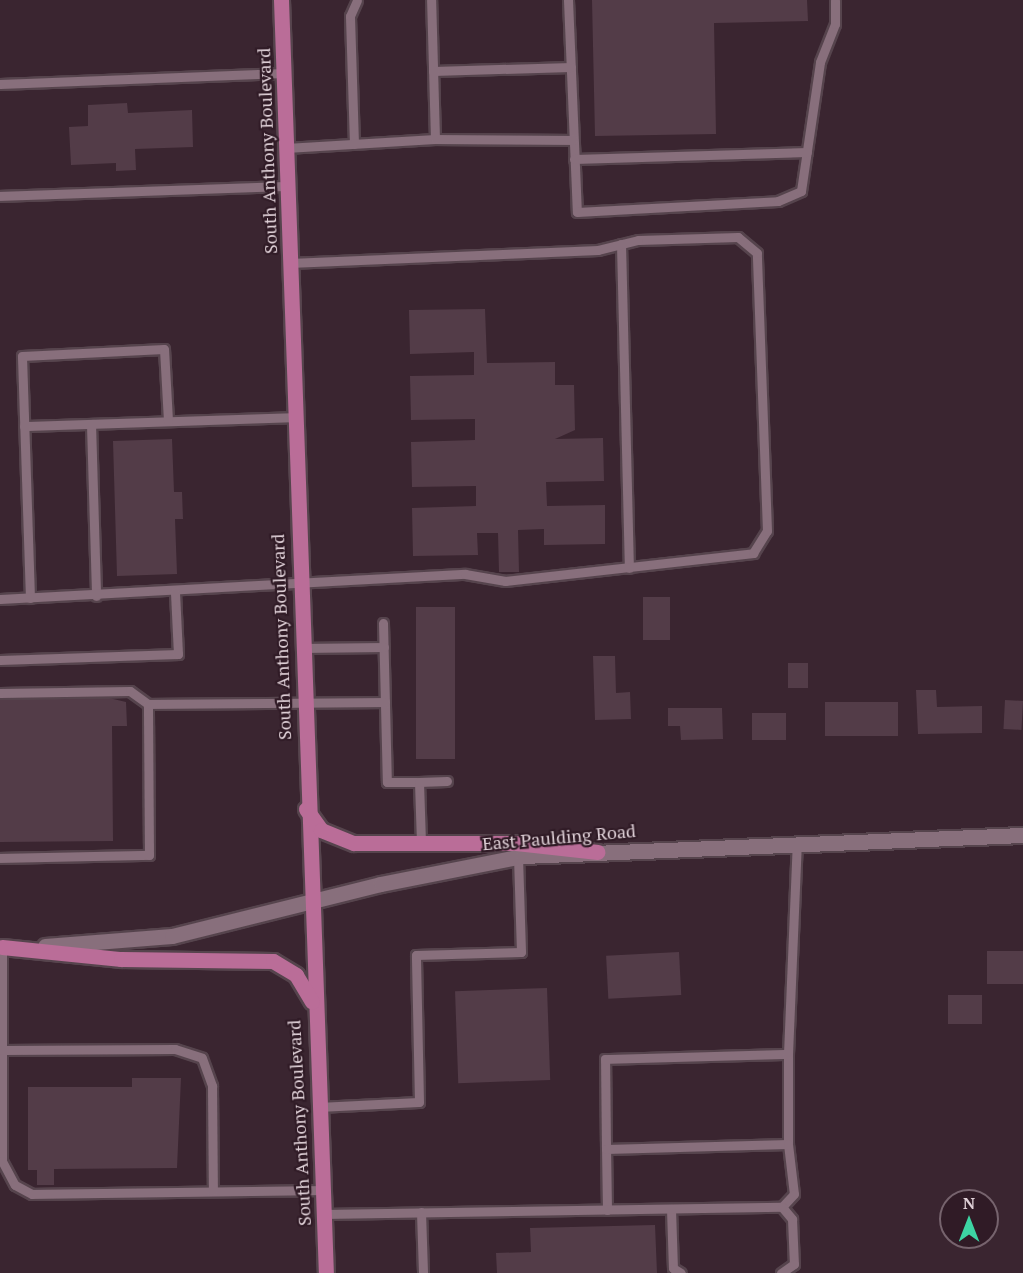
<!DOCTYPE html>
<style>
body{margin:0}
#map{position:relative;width:1023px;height:1273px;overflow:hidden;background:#3a2530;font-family:"PT Serif",serif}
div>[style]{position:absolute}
.building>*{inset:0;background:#533c48;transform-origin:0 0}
.roads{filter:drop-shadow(2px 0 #56444d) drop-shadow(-2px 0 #56444d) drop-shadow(0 2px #56444d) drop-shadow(0 -2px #56444d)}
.lane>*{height:9px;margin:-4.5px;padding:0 4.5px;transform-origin:4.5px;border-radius:4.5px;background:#886f7c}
.secondary>*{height:15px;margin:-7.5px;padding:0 7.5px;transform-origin:7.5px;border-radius:7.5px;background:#886f7c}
.primary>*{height:15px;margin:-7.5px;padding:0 7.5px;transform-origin:7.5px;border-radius:7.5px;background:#ba6d98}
span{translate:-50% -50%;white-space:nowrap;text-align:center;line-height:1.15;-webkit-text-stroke:4.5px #301b26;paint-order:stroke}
.street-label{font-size:18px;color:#dfd0d7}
.north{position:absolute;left:939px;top:1189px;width:60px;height:60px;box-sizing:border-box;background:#301b26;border:2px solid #76636d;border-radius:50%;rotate:0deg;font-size:16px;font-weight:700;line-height:24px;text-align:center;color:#dfd0d7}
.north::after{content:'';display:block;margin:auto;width:21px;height:27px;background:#3dd4a3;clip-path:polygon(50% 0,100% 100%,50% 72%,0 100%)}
</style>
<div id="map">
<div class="building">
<div style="clip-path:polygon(592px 0,807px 0,808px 21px,714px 23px,716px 134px,595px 136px)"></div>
<div style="clip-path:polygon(127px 103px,128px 113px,192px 110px,193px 147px,135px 149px,136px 170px,116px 171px,116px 163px,71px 165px,69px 127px,88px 126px,88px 105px)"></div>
<div style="clip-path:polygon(485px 309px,487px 363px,555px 362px,555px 385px,574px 385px,575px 430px,555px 439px,603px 438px,604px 481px,546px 482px,547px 506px,605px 505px,605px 544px,544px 545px,544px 529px,518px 530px,519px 572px,499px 572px,498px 533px,477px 533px,478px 555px,413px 556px,412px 508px,476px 506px,476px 486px,412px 487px,411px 442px,475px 440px,475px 419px,411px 420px,410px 376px,474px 375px,474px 352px,410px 354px,409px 310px)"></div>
<div style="clip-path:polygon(172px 439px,174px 492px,182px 492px,183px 519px,175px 519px,177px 574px,117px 576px,113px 441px)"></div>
<div style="left:643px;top:597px;width:27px;height:43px"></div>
<div style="left:455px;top:607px;width:152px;height:39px;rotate:90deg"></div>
<div style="clip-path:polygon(593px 656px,615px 656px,616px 693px,630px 692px,631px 719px,595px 720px)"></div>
<div style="left:788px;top:663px;width:20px;height:25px"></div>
<div style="clip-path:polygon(916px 690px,936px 690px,937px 707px,982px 706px,982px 733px,918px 734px)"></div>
<div style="clip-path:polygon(109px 698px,126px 702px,127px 726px,112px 726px,113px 841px,0 842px,0 700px)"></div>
<div style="left:1005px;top:700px;width:18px;height:29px;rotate:3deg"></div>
<div style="left:898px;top:702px;width:34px;height:73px;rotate:90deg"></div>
<div style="clip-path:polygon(668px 708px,722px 708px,723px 739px,681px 740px,680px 726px,668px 726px)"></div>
<div style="left:752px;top:713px;width:34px;height:27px"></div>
<div style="left:1023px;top:951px;width:33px;height:36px;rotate:90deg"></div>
<div style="left:679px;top:952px;width:43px;height:73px;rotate:87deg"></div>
<div style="left:547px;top:988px;width:92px;height:92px;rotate:88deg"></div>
<div style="left:982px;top:995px;width:29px;height:34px;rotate:90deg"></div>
<div style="clip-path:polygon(132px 1078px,181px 1078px,177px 1168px,54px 1169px,54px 1185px,37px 1185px,37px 1170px,28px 1170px,28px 1087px,132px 1087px)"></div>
<div style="clip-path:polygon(655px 1225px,657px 1273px,497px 1273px,496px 1253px,531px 1252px,530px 1228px)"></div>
</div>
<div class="roads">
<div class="lane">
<div style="left:568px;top:0;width:212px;rotate:87.6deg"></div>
<div style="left:577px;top:212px;width:201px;rotate:-3.1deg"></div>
<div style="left:778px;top:201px;width:25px;rotate:-23deg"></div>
<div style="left:801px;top:191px;width:130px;rotate:-81.6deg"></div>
<div style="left:820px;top:62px;width:41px;rotate:-68.5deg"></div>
<div style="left:835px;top:24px;width:24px;rotate:-90deg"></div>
<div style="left:433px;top:71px;width:138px;rotate:-1.7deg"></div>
<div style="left:0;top:84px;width:284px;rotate:-2.2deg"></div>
<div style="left:435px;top:139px;width:138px;rotate:0.4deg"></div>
<div style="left:354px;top:144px;width:128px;rotate:-91.8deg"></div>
<div style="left:350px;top:16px;width:17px;rotate:-66deg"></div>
<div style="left:286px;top:148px;width:149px;rotate:-3.5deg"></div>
<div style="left:435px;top:139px;width:139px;rotate:-91.6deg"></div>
<div style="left:574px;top:159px;width:233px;rotate:-1.7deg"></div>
<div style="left:0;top:196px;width:288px;rotate:-2deg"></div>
<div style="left:621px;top:244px;width:324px;rotate:88.6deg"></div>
<div style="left:91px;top:424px;width:172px;rotate:88.3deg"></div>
<div style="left:24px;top:426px;width:270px;rotate:-1.9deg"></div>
<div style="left:30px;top:598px;width:242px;rotate:-91.9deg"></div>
<div style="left:22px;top:356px;width:142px;rotate:-2.8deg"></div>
<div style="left:164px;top:349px;width:72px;rotate:86.8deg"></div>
<div style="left:0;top:599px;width:466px;rotate:-3.1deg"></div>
<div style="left:465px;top:574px;width:41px;rotate:9.9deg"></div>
<div style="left:505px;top:581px;width:250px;rotate:-6.4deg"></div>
<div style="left:753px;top:553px;width:26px;rotate:-58deg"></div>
<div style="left:767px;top:531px;width:278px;rotate:-92.1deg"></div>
<div style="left:757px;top:253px;width:25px;rotate:-140deg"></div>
<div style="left:738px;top:237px;width:100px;rotate:178.3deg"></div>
<div style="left:638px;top:240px;width:41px;rotate:166deg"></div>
<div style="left:598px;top:250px;width:309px;rotate:177.6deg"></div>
<div style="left:383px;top:623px;width:159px;rotate:88.6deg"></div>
<div style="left:387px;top:782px;width:32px"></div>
<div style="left:419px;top:782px;width:60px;rotate:88.1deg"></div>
<div style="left:301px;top:648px;width:83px;rotate:-0.7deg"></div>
<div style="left:0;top:660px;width:178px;rotate:-1.9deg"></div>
<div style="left:178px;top:654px;width:62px;rotate:-92.8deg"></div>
<div style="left:0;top:693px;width:130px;rotate:-0.9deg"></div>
<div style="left:130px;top:691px;width:22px;rotate:36deg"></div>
<div style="left:419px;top:782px;width:28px;rotate:-2deg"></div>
<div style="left:0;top:858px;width:149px;rotate:-1.2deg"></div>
<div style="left:149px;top:855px;width:151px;rotate:-90.4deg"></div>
<div style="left:148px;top:704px;width:237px;rotate:-0.5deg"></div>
<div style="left:2px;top:947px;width:214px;rotate:90deg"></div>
<div style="left:2px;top:1161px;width:27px;rotate:62deg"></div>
<div style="left:15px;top:1185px;width:19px;rotate:28deg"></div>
<div style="left:32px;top:1194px;width:290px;rotate:-0.8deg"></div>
<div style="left:2px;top:1050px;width:173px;rotate:-0.3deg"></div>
<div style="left:175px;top:1049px;width:28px;rotate:18deg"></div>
<div style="left:202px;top:1058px;width:30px;rotate:70deg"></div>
<div style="left:212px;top:1086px;width:105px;rotate:89.5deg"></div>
<div style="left:788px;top:1054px;width:90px;rotate:90deg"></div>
<div style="left:318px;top:1107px;width:101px;rotate:-2.8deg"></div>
<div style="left:419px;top:1102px;width:147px;rotate:-91.2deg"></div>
<div style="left:416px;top:955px;width:105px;rotate:-1.6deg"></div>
<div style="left:521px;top:952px;width:95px;rotate:-91.8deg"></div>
<div style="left:606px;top:1149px;width:90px;rotate:-90.6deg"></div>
<div style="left:605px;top:1059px;width:183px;rotate:-1.6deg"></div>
<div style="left:788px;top:1054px;width:211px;rotate:-87.6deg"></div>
<div style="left:671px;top:1209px;width:59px;rotate:88.1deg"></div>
<div style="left:673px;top:1268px;width:9px;rotate:32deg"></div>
<div style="left:607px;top:1210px;width:61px;rotate:-90.9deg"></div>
<div style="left:606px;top:1149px;width:182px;rotate:-1.6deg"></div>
<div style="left:788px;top:1144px;width:50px;rotate:83.2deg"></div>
<div style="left:794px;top:1194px;width:18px;rotate:133deg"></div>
<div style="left:421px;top:1212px;width:61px;rotate:88.1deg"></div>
<div style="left:323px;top:1214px;width:459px;rotate:-0.9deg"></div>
<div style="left:782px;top:1207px;width:16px;rotate:50deg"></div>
<div style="left:792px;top:1219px;width:45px;rotate:87.5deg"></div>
<div style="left:794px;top:1264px;width:16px;rotate:145deg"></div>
</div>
<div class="secondary">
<div style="left:45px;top:946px;width:127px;rotate:-4.5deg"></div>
<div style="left:172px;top:936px;width:215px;rotate:-14deg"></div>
<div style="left:381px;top:884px;width:145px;rotate:-11.2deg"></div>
<div style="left:523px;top:856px;width:500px;rotate:-2.41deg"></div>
</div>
<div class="primary">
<div style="left:281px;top:0;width:1274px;rotate:87.98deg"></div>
<div style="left:306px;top:809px;width:26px;rotate:54deg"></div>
<div style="left:321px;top:830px;width:35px;rotate:22deg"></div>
<div style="left:354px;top:843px;width:162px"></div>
<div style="left:516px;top:843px;width:82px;rotate:6.3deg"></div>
<div style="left:2px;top:947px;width:120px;rotate:5.8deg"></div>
<div style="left:121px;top:959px;width:152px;rotate:0.8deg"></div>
<div style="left:273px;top:961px;width:27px;rotate:31deg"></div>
<div style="left:296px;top:975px;width:31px;rotate:59deg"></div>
</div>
</div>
<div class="street-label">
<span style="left:267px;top:151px;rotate:-92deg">South Anthony Boulevard</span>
<span style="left:281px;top:637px;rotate:-92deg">South Anthony Boulevard</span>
<span style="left:559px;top:837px;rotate:-5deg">East Paulding Road</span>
<span style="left:299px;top:1123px;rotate:-93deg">South Anthony Boulevard</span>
</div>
<div class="north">N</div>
</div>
